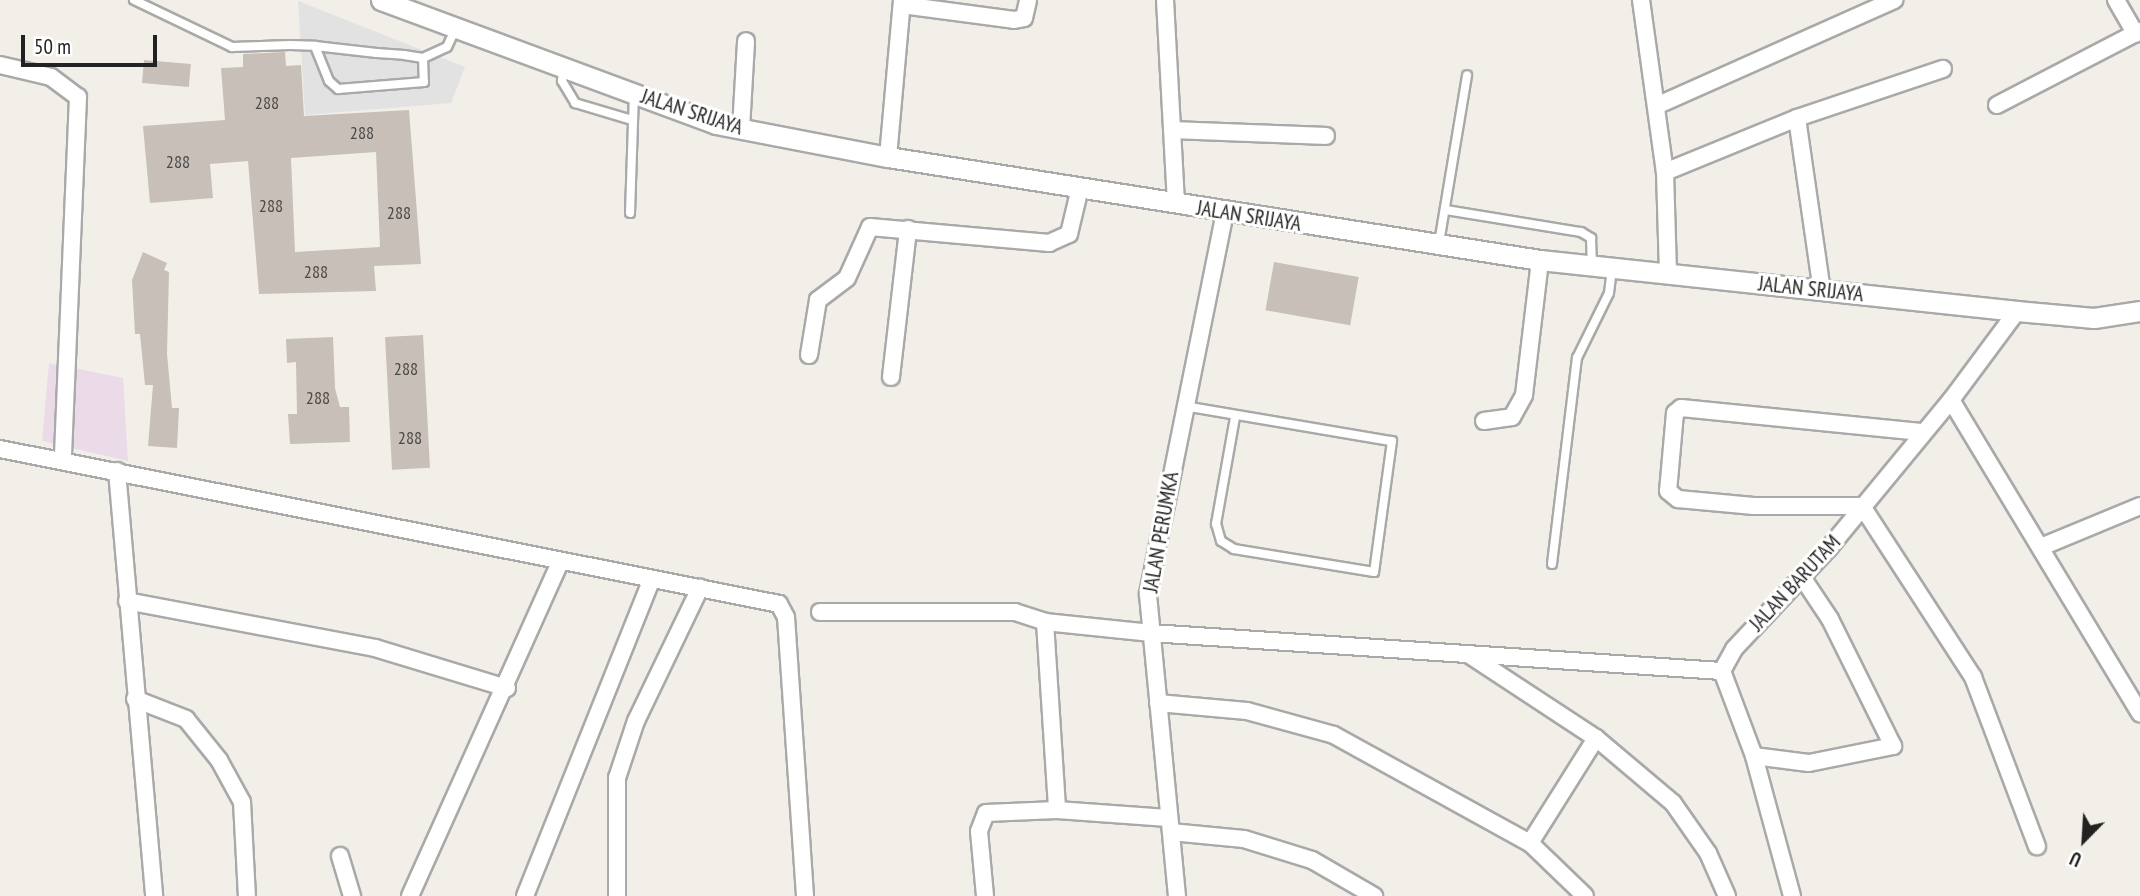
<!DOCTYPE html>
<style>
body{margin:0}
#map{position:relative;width:2140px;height:896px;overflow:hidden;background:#f2efe9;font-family:"PT Sans Narrow",sans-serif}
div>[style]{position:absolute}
.industrial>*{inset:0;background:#ebdbe8}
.parking>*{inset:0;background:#e2e2e2}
.building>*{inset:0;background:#c7bfb8;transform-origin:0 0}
.roads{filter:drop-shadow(2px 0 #a9a9a9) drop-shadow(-2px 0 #a9a9a9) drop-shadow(0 2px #a9a9a9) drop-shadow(0 -2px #a9a9a9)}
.service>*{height:8px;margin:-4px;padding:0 4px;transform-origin:4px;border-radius:4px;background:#fff}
.minor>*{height:16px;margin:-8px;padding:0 8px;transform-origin:8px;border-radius:8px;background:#fff}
.tertiary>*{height:19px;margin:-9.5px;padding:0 9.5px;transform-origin:9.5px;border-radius:9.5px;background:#fff}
span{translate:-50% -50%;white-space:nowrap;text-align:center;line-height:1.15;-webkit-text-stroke:6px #fff;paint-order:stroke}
.number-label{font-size:18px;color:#4b4948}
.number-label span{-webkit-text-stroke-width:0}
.street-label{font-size:21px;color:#222}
.north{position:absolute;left:2049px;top:805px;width:70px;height:70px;-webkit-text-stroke:5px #fff;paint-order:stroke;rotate:204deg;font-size:19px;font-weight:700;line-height:28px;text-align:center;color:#222}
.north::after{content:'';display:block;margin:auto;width:24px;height:32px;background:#222;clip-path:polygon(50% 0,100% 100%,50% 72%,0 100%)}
.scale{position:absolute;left:21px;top:35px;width:136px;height:32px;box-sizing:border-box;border:4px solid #222;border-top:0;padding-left:9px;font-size:21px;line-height:24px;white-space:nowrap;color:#222;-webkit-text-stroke:5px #fff;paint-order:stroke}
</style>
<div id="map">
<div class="industrial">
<div style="clip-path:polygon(49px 363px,123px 378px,128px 461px,42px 441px)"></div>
</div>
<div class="parking">
<div style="clip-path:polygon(298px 1px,465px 67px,451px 103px,305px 115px)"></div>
</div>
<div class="building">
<div style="clip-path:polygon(evenodd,285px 52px,286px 66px,301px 65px,304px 116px,409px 110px,421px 264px,374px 266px,376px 291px,259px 294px,248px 161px,210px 164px,213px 198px,150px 203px,143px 126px,225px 120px,221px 68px,243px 67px,243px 54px,285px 52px,376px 152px,380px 247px,295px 252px,291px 158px,376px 152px)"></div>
<div style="left:144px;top:60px;width:47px;height:23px;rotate:5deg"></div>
<div style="clip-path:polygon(143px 252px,167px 263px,164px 270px,169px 272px,167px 354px,172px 408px,179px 408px,177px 448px,148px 446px,153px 385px,145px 385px,140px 334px,135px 334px,132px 280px)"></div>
<div style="left:1274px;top:262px;width:86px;height:49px;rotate:10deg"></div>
<div style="left:423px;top:335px;width:133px;height:38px;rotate:87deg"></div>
<div style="clip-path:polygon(333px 337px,335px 388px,340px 407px,349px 407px,350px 442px,290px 444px,288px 414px,297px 414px,296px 362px,287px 363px,286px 339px)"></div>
</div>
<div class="roads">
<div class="service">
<div style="left:134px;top:0;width:109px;rotate:25.6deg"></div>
<div style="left:232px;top:47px;width:58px;rotate:-2deg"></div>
<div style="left:290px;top:45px;width:25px;rotate:2deg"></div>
<div style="left:315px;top:46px;width:62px;rotate:6.4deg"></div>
<div style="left:377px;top:53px;width:27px;rotate:4deg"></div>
<div style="left:404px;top:55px;width:19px;rotate:9deg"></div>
<div style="left:423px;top:58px;width:24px;rotate:88deg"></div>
<div style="left:424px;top:82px;width:86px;rotate:175.3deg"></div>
<div style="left:338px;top:89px;width:12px;rotate:-138deg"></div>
<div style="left:329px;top:81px;width:38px;rotate:-112deg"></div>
<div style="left:423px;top:58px;width:26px;rotate:-25deg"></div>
<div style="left:447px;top:47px;width:21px;rotate:-65deg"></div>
<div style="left:564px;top:68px;width:13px;rotate:99deg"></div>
<div style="left:562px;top:81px;width:26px;rotate:59deg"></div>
<div style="left:575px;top:103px;width:59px;rotate:16.6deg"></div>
<div style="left:1446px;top:210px;width:137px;rotate:9.3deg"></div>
<div style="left:1581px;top:232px;width:12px;rotate:31deg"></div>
<div style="left:1591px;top:238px;width:28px;rotate:88deg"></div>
<div style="left:630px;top:213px;width:119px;rotate:-88.1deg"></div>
<div style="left:1439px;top:243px;width:170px;rotate:-80.5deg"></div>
<div style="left:1184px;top:406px;width:211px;rotate:9.6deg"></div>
<div style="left:1392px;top:441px;width:132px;rotate:97.8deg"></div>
<div style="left:1374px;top:572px;width:142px;rotate:-170.7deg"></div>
<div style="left:1234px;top:549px;width:15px;rotate:-148deg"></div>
<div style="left:1221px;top:541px;width:18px;rotate:-106deg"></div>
<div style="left:1216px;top:524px;width:109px;rotate:-79.9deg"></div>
<div style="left:1552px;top:564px;width:208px;rotate:-83.1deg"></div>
<div style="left:1577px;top:358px;width:72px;rotate:-63.8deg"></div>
<div style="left:1609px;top:293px;width:25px;rotate:-83deg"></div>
</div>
<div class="minor">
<div style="left:1165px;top:0;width:204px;rotate:86.9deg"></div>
<div style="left:1641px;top:0;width:174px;rotate:82.1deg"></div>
<div style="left:1665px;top:172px;width:143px;rotate:-22.2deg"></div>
<div style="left:1797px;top:118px;width:154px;rotate:-18.6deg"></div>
<div style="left:2116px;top:0;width:39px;rotate:60deg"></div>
<div style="left:902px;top:5px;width:113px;rotate:7.6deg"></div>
<div style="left:1014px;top:20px;width:10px;rotate:-11deg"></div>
<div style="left:1024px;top:18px;width:18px;rotate:-77deg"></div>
<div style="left:0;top:65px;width:52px;rotate:13.2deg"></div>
<div style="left:51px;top:77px;width:34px;rotate:37deg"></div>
<div style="left:78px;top:97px;width:364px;rotate:92.4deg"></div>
<div style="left:1997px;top:105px;width:161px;rotate:-27.4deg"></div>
<div style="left:1656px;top:106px;width:261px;rotate:-24deg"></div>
<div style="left:1797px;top:118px;width:175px;rotate:81.8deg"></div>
<div style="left:741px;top:129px;width:88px;rotate:-86.7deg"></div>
<div style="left:1173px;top:130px;width:153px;rotate:2.2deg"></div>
<div style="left:888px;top:157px;width:158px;rotate:-84.9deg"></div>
<div style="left:1665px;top:172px;width:102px;rotate:88.3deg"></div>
<div style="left:809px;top:355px;width:56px;rotate:-80.7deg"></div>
<div style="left:818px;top:300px;width:36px;rotate:-37deg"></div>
<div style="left:847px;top:278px;width:56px;rotate:-65.7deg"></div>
<div style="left:870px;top:227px;width:180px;rotate:5.1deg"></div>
<div style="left:1049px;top:243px;width:22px;rotate:-24deg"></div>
<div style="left:1069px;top:234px;width:47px;rotate:-76.6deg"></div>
<div style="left:891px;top:377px;width:149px;rotate:-83.4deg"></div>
<div style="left:1951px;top:400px;width:366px;rotate:58.9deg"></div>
<div style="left:1484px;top:421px;width:28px;rotate:-8deg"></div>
<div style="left:1512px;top:417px;width:25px;rotate:-61deg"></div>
<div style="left:1524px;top:395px;width:136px;rotate:-83.2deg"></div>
<div style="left:1921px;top:432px;width:241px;rotate:-174.3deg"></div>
<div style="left:1681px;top:408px;width:8px;rotate:140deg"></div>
<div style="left:1675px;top:413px;width:78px;rotate:95.1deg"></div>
<div style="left:1668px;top:491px;width:13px;rotate:39deg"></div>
<div style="left:1678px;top:499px;width:76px;rotate:5.3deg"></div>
<div style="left:1754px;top:506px;width:108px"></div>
<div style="left:1862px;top:506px;width:204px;rotate:57deg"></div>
<div style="left:1973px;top:677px;width:181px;rotate:69.3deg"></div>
<div style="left:0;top:449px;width:794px;rotate:11.25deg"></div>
<div style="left:779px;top:604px;width:15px;rotate:62deg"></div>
<div style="left:786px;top:617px;width:280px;rotate:86.1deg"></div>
<div style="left:117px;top:471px;width:427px;rotate:85deg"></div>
<div style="left:2041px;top:547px;width:107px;rotate:-22.5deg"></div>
<div style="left:127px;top:601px;width:252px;rotate:10.7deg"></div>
<div style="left:375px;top:648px;width:138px;rotate:16.9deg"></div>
<div style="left:820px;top:612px;width:195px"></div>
<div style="left:1015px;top:612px;width:32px;rotate:18deg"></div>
<div style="left:1045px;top:622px;width:107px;rotate:5.9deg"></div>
<div style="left:1151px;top:633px;width:572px;rotate:3.81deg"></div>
<div style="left:1045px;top:622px;width:188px;rotate:86.3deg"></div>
<div style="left:1471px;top:656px;width:149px;rotate:33.3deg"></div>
<div style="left:1596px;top:738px;width:101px;rotate:40.2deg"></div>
<div style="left:1673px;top:803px;width:61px;rotate:55deg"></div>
<div style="left:1708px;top:853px;width:47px;rotate:66.2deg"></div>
<div style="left:135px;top:699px;width:55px;rotate:21.4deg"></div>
<div style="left:186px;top:719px;width:53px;rotate:51.2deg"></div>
<div style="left:219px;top:760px;width:48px;rotate:61.3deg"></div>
<div style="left:242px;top:802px;width:94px;rotate:87deg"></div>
<div style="left:1158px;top:703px;width:89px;rotate:5.1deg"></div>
<div style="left:1247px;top:711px;width:90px;rotate:15.4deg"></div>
<div style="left:1334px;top:735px;width:224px;rotate:28.9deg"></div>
<div style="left:1530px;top:843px;width:76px;rotate:43.9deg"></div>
<div style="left:1754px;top:756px;width:55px;rotate:7.3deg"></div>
<div style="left:1809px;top:763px;width:86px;rotate:-11.4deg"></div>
<div style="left:1893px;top:746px;width:142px;rotate:-116.4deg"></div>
<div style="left:1830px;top:619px;width:50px;rotate:-123.7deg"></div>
<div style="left:1171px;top:832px;width:73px;rotate:5.5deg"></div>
<div style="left:1244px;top:839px;width:71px;rotate:17.2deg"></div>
<div style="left:1312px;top:860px;width:72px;rotate:30.1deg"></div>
<div style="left:1530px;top:843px;width:124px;rotate:-57.8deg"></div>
<div style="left:340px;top:856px;width:42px;rotate:73.3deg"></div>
<div style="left:410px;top:896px;width:366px;rotate:-65.8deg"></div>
<div style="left:525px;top:896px;width:341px;rotate:-68.2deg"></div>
<div style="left:617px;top:896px;width:118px;rotate:-90deg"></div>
<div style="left:617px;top:778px;width:60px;rotate:-71.6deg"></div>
<div style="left:636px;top:721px;width:148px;rotate:-64.3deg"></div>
<div style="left:985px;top:896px;width:65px;rotate:-95.3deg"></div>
<div style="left:979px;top:831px;width:19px;rotate:-69deg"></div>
<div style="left:986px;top:813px;width:71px;rotate:-2.4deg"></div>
<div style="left:1057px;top:810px;width:111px;rotate:4.1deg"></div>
<div style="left:1177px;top:896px;width:303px;rotate:-95.5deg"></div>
<div style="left:1148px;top:594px;width:389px;rotate:-78.6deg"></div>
<div style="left:1792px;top:896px;width:145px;rotate:-105.2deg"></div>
<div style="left:1754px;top:756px;width:91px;rotate:-110.6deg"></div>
<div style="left:1722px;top:671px;width:25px;rotate:-61deg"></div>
<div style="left:1734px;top:649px;width:139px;rotate:-46.8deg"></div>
<div style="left:1829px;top:548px;width:192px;rotate:-50.5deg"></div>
<div style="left:1951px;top:400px;width:111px;rotate:-53.4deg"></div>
</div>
<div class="tertiary">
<div style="left:381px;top:0;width:357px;rotate:20.3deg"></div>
<div style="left:716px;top:124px;width:175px;rotate:10.9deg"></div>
<div style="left:888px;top:157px;width:660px;rotate:8.98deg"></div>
<div style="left:1540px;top:260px;width:480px;rotate:6.1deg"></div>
<div style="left:2017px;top:311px;width:77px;rotate:5.2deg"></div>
<div style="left:2094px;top:318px;width:47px;rotate:-8.7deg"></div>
</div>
</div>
<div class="number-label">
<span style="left:267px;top:103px">288</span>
<span style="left:362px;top:133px">288</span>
<span style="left:178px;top:162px">288</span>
<span style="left:271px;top:206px">288</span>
<span style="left:399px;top:213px">288</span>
<span style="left:316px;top:272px">288</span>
<span style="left:406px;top:369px">288</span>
<span style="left:318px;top:398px">288</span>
<span style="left:410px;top:438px">288</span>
</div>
<div class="street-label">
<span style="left:692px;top:112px;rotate:18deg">JALAN SRIJAYA</span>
<span style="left:1249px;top:216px;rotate:9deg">JALAN SRIJAYA</span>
<span style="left:1811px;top:289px;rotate:6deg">JALAN SRIJAYA</span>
<span style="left:1161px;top:532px;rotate:-80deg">JALAN PERUMKA</span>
<span style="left:1795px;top:583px;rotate:-47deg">JALAN BARUTAM</span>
</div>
<div class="north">U</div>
<div class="scale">50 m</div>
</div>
